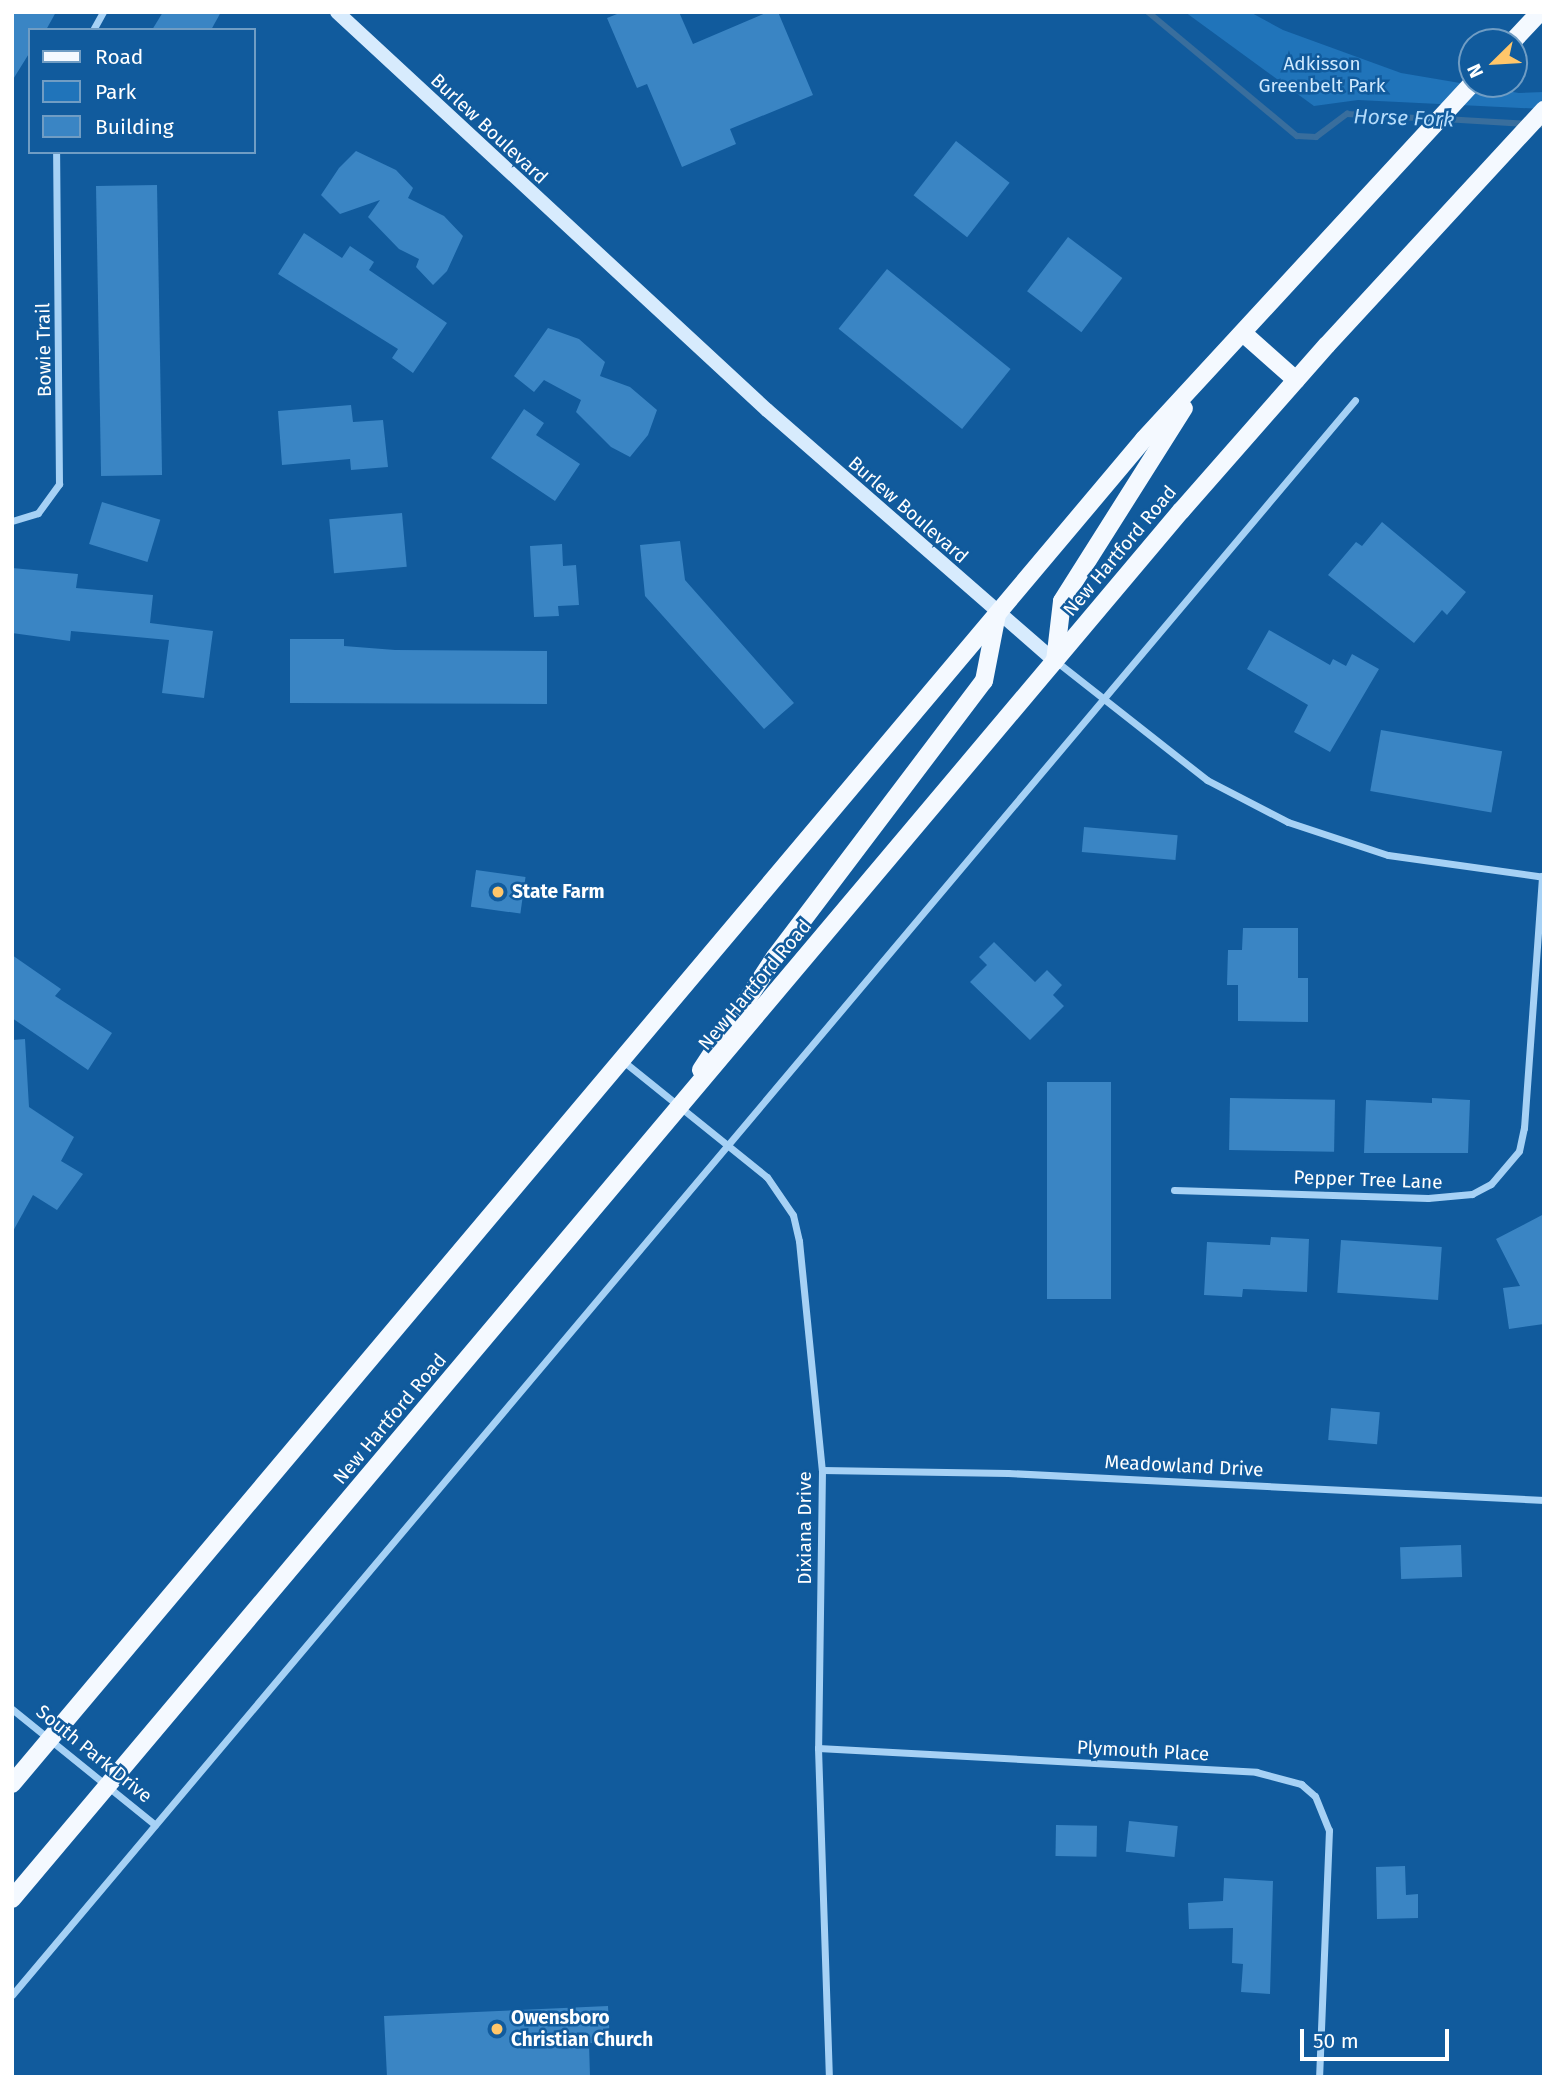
<!DOCTYPE html>
<style>
body{margin:0}
#map{position:relative;width:1556px;height:2089px;overflow:hidden;background:#115b9d;font-family:"Fira Sans",sans-serif}
div>[style]{position:absolute}
.green>*{inset:0;background:#2074ba}
.stream>*{height:6px;margin:-3px;padding:0 3px;transform-origin:3px;border-radius:3px;background:#396e9d}
.building>*{inset:0;background:#3a85c4;transform-origin:0 0}
.street>*{height:7px;margin:-3.5px;padding:0 3.5px;transform-origin:3.5px;border-radius:3.5px;background:#a6d1f5}
.secondary>*{height:14px;margin:-7px;padding:0 7px;transform-origin:7px;border-radius:7px;background:#d7ebfd}
.primary>*{height:18px;margin:-9px;padding:0 9px;transform-origin:9px;border-radius:9px;background:#f4f9ff}
.dots>*{width:19px;height:19px;translate:-50% -50%;box-sizing:border-box;border:4px solid #115b9d;border-radius:50%}
span{translate:-50% -50%;white-space:nowrap;text-align:center;line-height:1.15;-webkit-text-stroke:5px #115b9d;paint-order:stroke}
.park-label{font-size:19px;color:#cfe9fe}
.street-label{font-size:19px;color:#fff}
.poi-label{font-size:19px;color:#fff;font-weight:700}
.left{translate:0 -50%;text-align:left}
.water-label{font-size:21px;color:#b3dbfb;font-style:italic}
.frame{position:absolute;inset:0;border:14px solid #fff;pointer-events:none}
.legend{position:absolute;left:28px;top:28px;width:228px;height:126px;box-sizing:border-box;background:#115b9d;border:2px solid #709dc4;margin:0;padding:9px 12px;list-style:none;font-size:21px;color:#fff}
.legend li{display:flex;align-items:center;gap:14px;height:35px}
.legend b{width:35px;border:2px solid #709dc4}
.north{position:absolute;left:1458px;top:28px;width:70px;height:70px;box-sizing:border-box;background:#115b9d;border:2px solid #709dc4;border-radius:50%;rotate:246deg;font-size:19px;font-weight:700;line-height:28px;text-align:center;color:#fff}
.north::after{content:'';display:block;margin:auto;width:24px;height:32px;background:#ffc66a;clip-path:polygon(50% 0,100% 100%,50% 72%,0 100%)}
.scale{position:absolute;left:1300px;top:2029px;width:149px;height:32px;box-sizing:border-box;border:4px solid #fff;border-top:0;padding-left:9px;font-size:21px;line-height:24px;white-space:nowrap;color:#fff;-webkit-text-stroke:5px #115b9d;paint-order:stroke}
</style>
<div id="map">
<div class="green">
<div style="clip-path:polygon(1185px 12px,1250px 12px,1283px 30px,1401px 73px,1519px 93px,1544px 92px,1544px 109px,1358px 100px,1314px 106px)"></div>
</div>
<div class="stream">
<div style="left:1148px;top:12px;width:194px;rotate:39.8deg"></div>
<div style="left:1297px;top:136px;width:19px;rotate:3deg"></div>
<div style="left:1316px;top:137px;width:39px;rotate:-37deg"></div>
<div style="left:1347px;top:114px;width:87px;rotate:3.3deg"></div>
<div style="left:1444px;top:119px;width:100px;rotate:3.4deg"></div>
</div>
<div class="building">
<div style="clip-path:polygon(12px 12px,56px 12px,46px 30px,30px 30px,30px 52px,12px 81px)"></div>
<div style="clip-path:polygon(163px 12px,221px 12px,211px 30px,152px 30px)"></div>
<div style="clip-path:polygon(622px 12px,679px 12px,693px 44px,768px 12px,778px 12px,813px 95px,730px 129px,736px 144px,682px 167px,647px 84px,637px 88px,607px 18px)"></div>
<div style="left:956px;top:141px;width:68px;height:69px;rotate:38deg"></div>
<div style="clip-path:polygon(356px 151px,396px 170px,413px 188px,408px 198px,444px 216px,463px 236px,447px 271px,433px 285px,416px 267px,419px 259px,399px 249px,368px 217px,380px 200px,340px 214px,321px 195px,339px 168px)"></div>
<div style="left:157px;top:185px;width:290px;height:61px;rotate:89deg"></div>
<div style="clip-path:polygon(304px 233px,342px 258px,350px 246px,374px 262px,369px 270px,447px 323px,413px 373px,392px 358px,398px 349px,278px 274px)"></div>
<div style="left:1068px;top:237px;width:68px;height:68px;rotate:37deg"></div>
<div style="left:887px;top:269px;width:159px;height:77px;rotate:39deg"></div>
<div style="clip-path:polygon(548px 328px,579px 339px,605px 362px,600px 376px,630px 387px,657px 410px,648px 435px,630px 457px,611px 447px,576px 412px,581px 400px,544px 380px,534px 392px,514px 376px)"></div>
<div style="clip-path:polygon(351px 405px,353px 422px,383px 420px,388px 467px,351px 470px,350px 459px,282px 465px,278px 411px)"></div>
<div style="clip-path:polygon(524px 409px,544px 423px,536px 435px,580px 464px,555px 501px,491px 458px)"></div>
<div style="left:102px;top:502px;width:61px;height:44px;rotate:17deg"></div>
<div style="left:402px;top:513px;width:54px;height:73px;rotate:85deg"></div>
<div style="clip-path:polygon(1382px 522px,1466px 592px,1447px 615px,1442px 610px,1414px 643px,1328px 575px,1356px 542px,1362px 546px)"></div>
<div style="clip-path:polygon(680px 541px,685px 580px,794px 703px,764px 729px,645px 596px,640px 545px)"></div>
<div style="clip-path:polygon(562px 544px,563px 566px,576px 565px,579px 605px,558px 606px,559px 616px,534px 617px,530px 546px)"></div>
<div style="clip-path:polygon(12px 568px,78px 574px,76px 588px,153px 595px,150px 623px,213px 631px,204px 698px,162px 693px,169px 640px,71px 631px,70px 641px,12px 633px)"></div>
<div style="clip-path:polygon(1269px 630px,1330px 665px,1333px 659px,1346px 666px,1352px 654px,1379px 669px,1330px 752px,1294px 732px,1308px 705px,1247px 669px)"></div>
<div style="clip-path:polygon(290px 639px,344px 639px,344px 646px,395px 650px,547px 651px,547px 704px,290px 703px)"></div>
<div style="left:1381px;top:730px;width:123px;height:62px;rotate:10deg"></div>
<div style="left:1084px;top:827px;width:94px;height:25px;rotate:5deg"></div>
<div style="left:476px;top:870px;width:50px;height:37px;rotate:8deg"></div>
<div style="clip-path:polygon(1243px 928px,1298px 928px,1298px 978px,1308px 978px,1308px 1022px,1238px 1021px,1238px 985px,1227px 985px,1228px 950px,1242px 950px)"></div>
<div style="clip-path:polygon(994px 942px,1035px 982px,1047px 970px,1062px 985px,1053px 995px,1064px 1006px,1030px 1040px,970px 982px,987px 965px,979px 957px)"></div>
<div style="clip-path:polygon(12px 955px,61px 989px,55px 996px,112px 1033px,88px 1070px,12px 1018px)"></div>
<div style="clip-path:polygon(25px 1039px,29px 1107px,74px 1137px,61px 1161px,83px 1174px,57px 1210px,33px 1195px,12px 1233px,12px 1040px)"></div>
<div style="left:1047px;top:1082px;width:64px;height:217px"></div>
<div style="left:1230px;top:1098px;width:105px;height:52px;rotate:1deg"></div>
<div style="clip-path:polygon(1432px 1098px,1470px 1100px,1468px 1153px,1364px 1153px,1366px 1100px,1432px 1103px)"></div>
<div style="clip-path:polygon(1544px 1214px,1544px 1324px,1509px 1329px,1503px 1288px,1520px 1286px,1496px 1239px)"></div>
<div style="clip-path:polygon(1271px 1237px,1309px 1239px,1307px 1292px,1243px 1289px,1242px 1297px,1204px 1295px,1207px 1242px,1270px 1245px)"></div>
<div style="left:1341px;top:1240px;width:101px;height:53px;rotate:4deg"></div>
<div style="left:1331px;top:1408px;width:49px;height:32px;rotate:5deg"></div>
<div style="left:1461px;top:1545px;width:32px;height:61px;rotate:88deg"></div>
<div style="left:1129px;top:1821px;width:49px;height:31px;rotate:6deg"></div>
<div style="left:1056px;top:1825px;width:41px;height:31px;rotate:1deg"></div>
<div style="clip-path:polygon(1405px 1866px,1406px 1895px,1418px 1894px,1418px 1918px,1377px 1919px,1376px 1867px)"></div>
<div style="clip-path:polygon(1224px 1878px,1273px 1881px,1270px 1994px,1241px 1992px,1243px 1964px,1232px 1963px,1233px 1928px,1189px 1929px,1188px 1903px,1223px 1901px)"></div>
<div style="clip-path:polygon(608px 2006px,610px 2042px,589px 2043px,590px 2077px,387px 2077px,384px 2016px)"></div>
</div>
<div class="street">
<div style="left:93px;top:30px;width:21px;rotate:-61deg"></div>
<div style="left:12px;top:521px;width:27px;rotate:-17deg"></div>
<div style="left:38px;top:513px;width:36px;rotate:-54deg"></div>
<div style="left:59px;top:484px;width:332px;rotate:-90.5deg"></div>
<div style="left:1057px;top:662px;width:191px;rotate:38.2deg"></div>
<div style="left:1207px;top:780px;width:91px;rotate:27.4deg"></div>
<div style="left:1288px;top:822px;width:105px;rotate:18.3deg"></div>
<div style="left:1388px;top:855px;width:158px;rotate:8deg"></div>
<div style="left:623px;top:1061px;width:185px;rotate:38.9deg"></div>
<div style="left:767px;top:1177px;width:46px;rotate:55.6deg"></div>
<div style="left:793px;top:1215px;width:27px;rotate:77deg"></div>
<div style="left:799px;top:1241px;width:230px;rotate:84.3deg"></div>
<div style="left:822px;top:1470px;width:278px;rotate:90.8deg"></div>
<div style="left:818px;top:1748px;width:329px;rotate:88.1deg"></div>
<div style="left:1174px;top:1190px;width:254px;rotate:1.8deg"></div>
<div style="left:1428px;top:1198px;width:44px;rotate:-5.2deg"></div>
<div style="left:1472px;top:1194px;width:21px;rotate:-28deg"></div>
<div style="left:1491px;top:1184px;width:43px;rotate:-49.7deg"></div>
<div style="left:1519px;top:1151px;width:24px;rotate:-78deg"></div>
<div style="left:1524px;top:1128px;width:253px;rotate:-85.9deg"></div>
<div style="left:822px;top:1470px;width:186px;rotate:0.9deg"></div>
<div style="left:1008px;top:1473px;width:537px;rotate:2.88deg"></div>
<div style="left:12px;top:1709px;width:184px;rotate:39deg"></div>
<div style="left:818px;top:1748px;width:439px;rotate:3.1deg"></div>
<div style="left:1256px;top:1772px;width:47px;rotate:14.9deg"></div>
<div style="left:1301px;top:1784px;width:18px;rotate:41deg"></div>
<div style="left:1315px;top:1796px;width:37px;rotate:68deg"></div>
<div style="left:1329px;top:1830px;width:247px;rotate:92.3deg"></div>
<div style="left:12px;top:1995px;width:2085px;rotate:-49.9deg"></div>
</div>
<div class="secondary">
<div style="left:337px;top:12px;width:586px;rotate:42.79deg"></div>
<div style="left:767px;top:410px;width:382px;rotate:41.1deg"></div>
</div>
<div class="primary">
<div style="left:1512px;top:42px;width:41px;rotate:-47deg"></div>
<div style="left:1243px;top:333px;width:71px;rotate:41.6deg"></div>
<div style="left:1055px;top:661px;width:60px;rotate:-83.3deg"></div>
<div style="left:1062px;top:601px;width:228px;rotate:-57.7deg"></div>
<div style="left:701px;top:1070px;width:135px;rotate:-56.8deg"></div>
<div style="left:775px;top:957px;width:346px;rotate:-52.9deg"></div>
<div style="left:984px;top:681px;width:68px;rotate:-79deg"></div>
<div style="left:12px;top:1784px;width:1758px;rotate:-49.91deg"></div>
<div style="left:1144px;top:439px;width:483px;rotate:-47.3deg"></div>
<div style="left:12px;top:1899px;width:1815px;rotate:-49.9deg"></div>
<div style="left:1181px;top:511px;width:221px;rotate:-48.7deg"></div>
<div style="left:1327px;top:345px;width:320px;rotate:-47.3deg"></div>
</div>
<div class="dots">
<div style="left:498px;top:892px;background:#ffc66a"></div>
<div style="left:497px;top:2029px;background:#ffc66a"></div>
</div>
<div class="park-label">
<span style="left:1322px;top:75px">Adkisson<br>Greenbelt Park</span>
</div>
<div class="street-label">
<span style="left:489px;top:129px;rotate:43deg">Burlew Boulevard</span>
<span style="left:44px;top:350px;rotate:-91deg">Bowie Trail</span>
<span style="left:908px;top:510px;rotate:41deg">Burlew Boulevard</span>
<span style="left:1120px;top:551px;rotate:-50deg">New Hartford Road</span>
<span style="left:755px;top:985px;rotate:-50deg">New Hartford Road</span>
<span style="left:1368px;top:1180px;rotate:2deg">Pepper Tree Lane</span>
<span style="left:390px;top:1419px;rotate:-50deg">New Hartford Road</span>
<span style="left:1184px;top:1466px;rotate:3deg">Meadowland Drive</span>
<span style="left:805px;top:1528px;rotate:-90deg">Dixiana Drive</span>
<span style="left:1143px;top:1751px;rotate:3deg">Plymouth Place</span>
<span style="left:94px;top:1754px;rotate:39deg">South Park Drive</span>
</div>
<div class="poi-label">
<span class="left" style="left:512px;top:892px">State Farm</span>
<span class="left" style="left:511px;top:2029px">Owensboro<br>Christian Church</span>
</div>
<div class="water-label">
<span style="left:1404px;top:118px;rotate:2deg">Horse Fork</span>
</div>
<div class="frame"></div>
<ul class="legend">
<li><b style="height:9px;background:#f4f9ff"></b>Road</li>
<li><b style="height:19px;background:#2074ba"></b>Park</li>
<li><b style="height:19px;background:#3a85c4"></b>Building</li>
</ul>
<div class="north">N</div>
<div class="scale">50 m</div>
</div>
